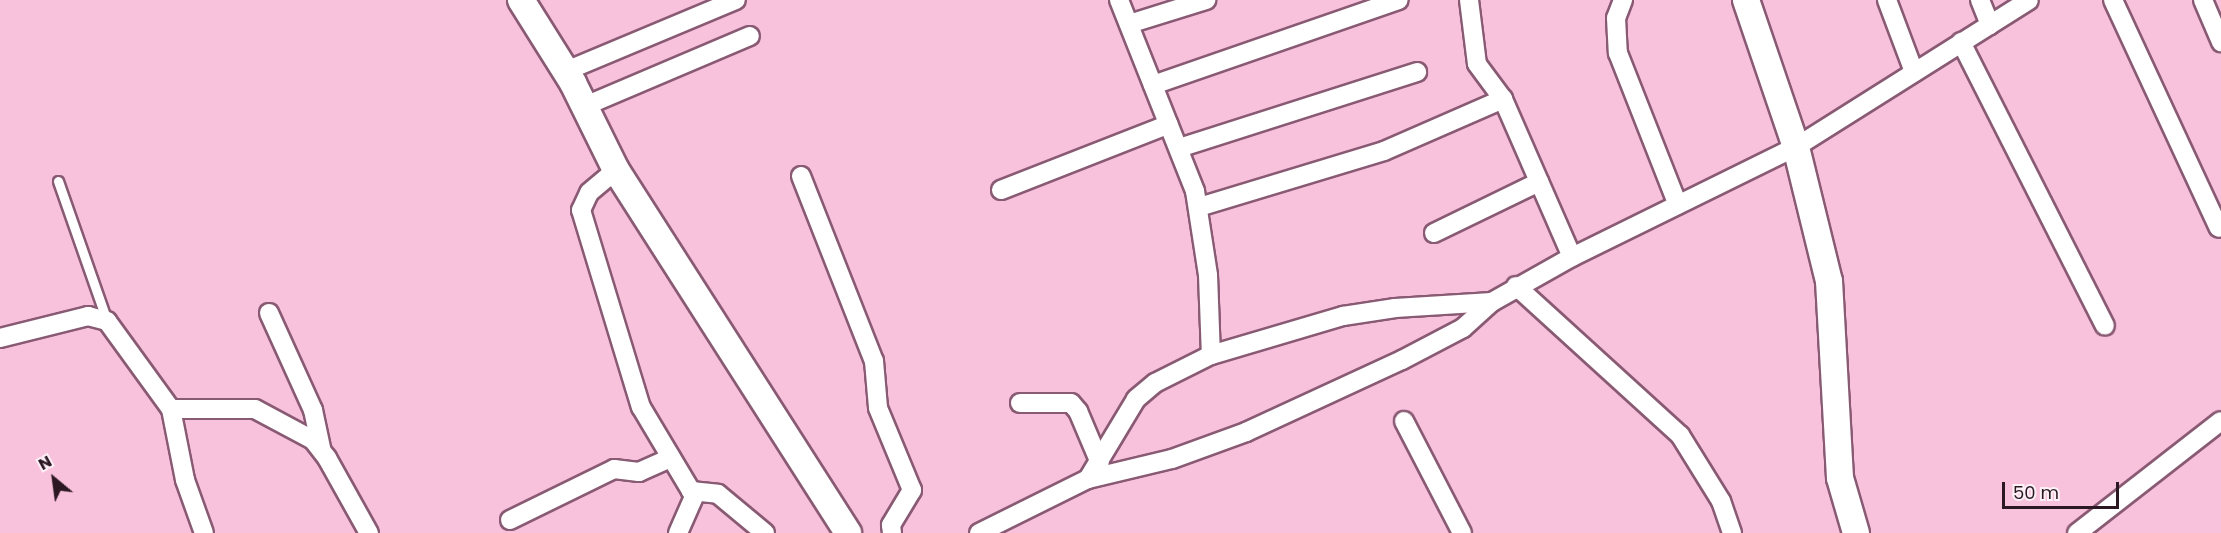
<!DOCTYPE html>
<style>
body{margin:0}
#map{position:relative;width:2221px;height:533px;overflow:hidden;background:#f8c2dd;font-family:Poppins,sans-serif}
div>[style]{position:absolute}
.roads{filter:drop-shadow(2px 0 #895a73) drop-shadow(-2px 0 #895a73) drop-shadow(0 2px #895a73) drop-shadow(0 -2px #895a73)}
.lane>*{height:9px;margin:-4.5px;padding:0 4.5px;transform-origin:4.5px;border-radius:4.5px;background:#fff}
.street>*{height:18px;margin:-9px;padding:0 9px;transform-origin:9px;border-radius:9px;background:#fff}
.secondary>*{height:26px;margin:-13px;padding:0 13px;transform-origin:13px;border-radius:13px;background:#fff}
span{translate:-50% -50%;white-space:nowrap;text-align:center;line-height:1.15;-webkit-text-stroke:5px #fdf1f7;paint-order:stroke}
.north{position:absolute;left:24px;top:449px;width:60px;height:60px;-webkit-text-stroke:4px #fdf1f7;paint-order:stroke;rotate:331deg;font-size:16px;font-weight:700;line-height:24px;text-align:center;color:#2c1823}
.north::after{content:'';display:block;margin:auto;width:21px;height:27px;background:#2c1823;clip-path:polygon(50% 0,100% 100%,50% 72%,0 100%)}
.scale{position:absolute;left:2002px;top:482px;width:117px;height:27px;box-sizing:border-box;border:3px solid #2c1823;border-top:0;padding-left:8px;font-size:18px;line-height:21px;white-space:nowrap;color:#2c1823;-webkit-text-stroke:4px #fdf1f7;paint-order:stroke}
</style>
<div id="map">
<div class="roads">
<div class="lane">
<div style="left:58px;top:181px;width:148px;rotate:70.7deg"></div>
</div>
<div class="street">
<div style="left:1119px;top:0;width:206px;rotate:68.3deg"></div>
<div style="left:1195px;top:191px;width:85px;rotate:81.2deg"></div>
<div style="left:1208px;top:275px;width:80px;rotate:87.9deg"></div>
<div style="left:1469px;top:0;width:64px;rotate:82.9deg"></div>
<div style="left:1477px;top:64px;width:44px;rotate:53.4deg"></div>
<div style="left:1503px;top:99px;width:172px;rotate:66.4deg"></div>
<div style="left:1623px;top:0;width:19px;rotate:111deg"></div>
<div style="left:1616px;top:18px;width:35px;rotate:87deg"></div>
<div style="left:1618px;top:53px;width:163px;rotate:68.5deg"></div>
<div style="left:1887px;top:0;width:77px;rotate:69.4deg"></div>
<div style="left:1980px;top:0;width:27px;rotate:68deg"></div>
<div style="left:2113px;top:0;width:251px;rotate:65.1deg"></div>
<div style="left:2203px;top:0;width:46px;rotate:66.8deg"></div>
<div style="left:1129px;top:24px;width:81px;rotate:-17.3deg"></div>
<div style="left:1961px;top:42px;width:318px;rotate:63.1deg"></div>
<div style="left:566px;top:71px;width:184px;rotate:-22.7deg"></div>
<div style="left:1153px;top:85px;width:260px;rotate:-19.1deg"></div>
<div style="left:585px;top:106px;width:179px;rotate:-23deg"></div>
<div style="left:1179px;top:148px;width:250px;rotate:-17.7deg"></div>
<div style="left:616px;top:170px;width:35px;rotate:140deg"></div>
<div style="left:589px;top:193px;width:19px;rotate:115deg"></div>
<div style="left:581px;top:210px;width:206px;rotate:73.1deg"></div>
<div style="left:641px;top:407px;width:98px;rotate:59.2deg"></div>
<div style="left:691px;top:491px;width:27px;rotate:6deg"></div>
<div style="left:718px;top:494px;width:61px;rotate:39.7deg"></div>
<div style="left:801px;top:176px;width:199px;rotate:68.5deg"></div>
<div style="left:874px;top:361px;width:47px;rotate:85.1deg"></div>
<div style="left:878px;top:408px;width:89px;rotate:67.5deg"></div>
<div style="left:912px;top:490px;width:41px;rotate:121deg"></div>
<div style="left:891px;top:525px;width:8px;rotate:83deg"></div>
<div style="left:1001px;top:190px;width:180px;rotate:-21.4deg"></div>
<div style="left:1199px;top:207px;width:193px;rotate:-16.8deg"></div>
<div style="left:1384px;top:151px;width:130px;rotate:-23.6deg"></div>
<div style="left:1434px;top:233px;width:117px;rotate:-25.9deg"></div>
<div style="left:1516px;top:286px;width:222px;rotate:42.3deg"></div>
<div style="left:1680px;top:435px;width:78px;rotate:58.2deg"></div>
<div style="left:1721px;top:501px;width:34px;rotate:71deg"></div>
<div style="left:269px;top:313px;width:107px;rotate:65.6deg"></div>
<div style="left:313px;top:410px;width:40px;rotate:78deg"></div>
<div style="left:0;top:338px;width:91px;rotate:-14deg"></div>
<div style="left:88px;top:316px;width:20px;rotate:15deg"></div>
<div style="left:107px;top:321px;width:109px;rotate:54deg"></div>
<div style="left:171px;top:409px;width:72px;rotate:78.8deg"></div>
<div style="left:185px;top:480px;width:56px;rotate:70.3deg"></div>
<div style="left:1020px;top:403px;width:51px"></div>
<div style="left:1071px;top:403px;width:11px;rotate:49deg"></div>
<div style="left:1078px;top:411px;width:56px;rotate:67.1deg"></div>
<div style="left:171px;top:409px;width:84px"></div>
<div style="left:255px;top:409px;width:66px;rotate:28.1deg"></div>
<div style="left:313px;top:440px;width:23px;rotate:52deg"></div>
<div style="left:327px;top:458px;width:86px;rotate:60.8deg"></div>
<div style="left:1404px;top:421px;width:126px;rotate:62.6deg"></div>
<div style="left:1088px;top:479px;width:86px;rotate:-13.4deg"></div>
<div style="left:1172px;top:459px;width:79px;rotate:-20deg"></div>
<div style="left:1246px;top:432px;width:172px;rotate:-24.8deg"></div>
<div style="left:1402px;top:360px;width:69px;rotate:-27.7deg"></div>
<div style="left:1463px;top:328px;width:39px;rotate:-42deg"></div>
<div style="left:510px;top:520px;width:116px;rotate:-26.1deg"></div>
<div style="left:614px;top:469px;width:25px;rotate:7deg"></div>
<div style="left:639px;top:472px;width:35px;rotate:-24deg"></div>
<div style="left:678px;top:533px;width:45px;rotate:-66.3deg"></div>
<div style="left:979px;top:533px;width:122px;rotate:-26.4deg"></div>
<div style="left:1088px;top:479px;width:93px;rotate:-59deg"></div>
<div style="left:1136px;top:399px;width:25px;rotate:-40deg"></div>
<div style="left:1155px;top:383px;width:63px;rotate:-26.6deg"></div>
<div style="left:1211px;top:355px;width:138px;rotate:-16.5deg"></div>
<div style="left:1343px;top:316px;width:53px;rotate:-8.7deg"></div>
<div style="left:1395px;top:308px;width:97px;rotate:-3.5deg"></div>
<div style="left:1492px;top:302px;width:92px;rotate:-29.4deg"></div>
<div style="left:1572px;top:257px;width:250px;rotate:-26.2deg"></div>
<div style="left:1796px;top:147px;width:275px;rotate:-32.2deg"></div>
<div style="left:2077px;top:533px;width:182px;rotate:-37.9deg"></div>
</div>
<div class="secondary">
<div style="left:521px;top:0;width:98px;rotate:57.9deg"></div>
<div style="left:573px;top:83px;width:97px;rotate:63.7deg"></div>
<div style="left:616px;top:170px;width:431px;rotate:57.4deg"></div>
<div style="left:1746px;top:0;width:155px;rotate:71.2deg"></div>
<div style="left:1796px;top:147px;width:138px;rotate:76.2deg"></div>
<div style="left:1829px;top:281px;width:197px;rotate:86.8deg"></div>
<div style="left:1840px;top:478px;width:57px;rotate:73.8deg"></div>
</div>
</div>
<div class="north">N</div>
<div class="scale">50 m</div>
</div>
